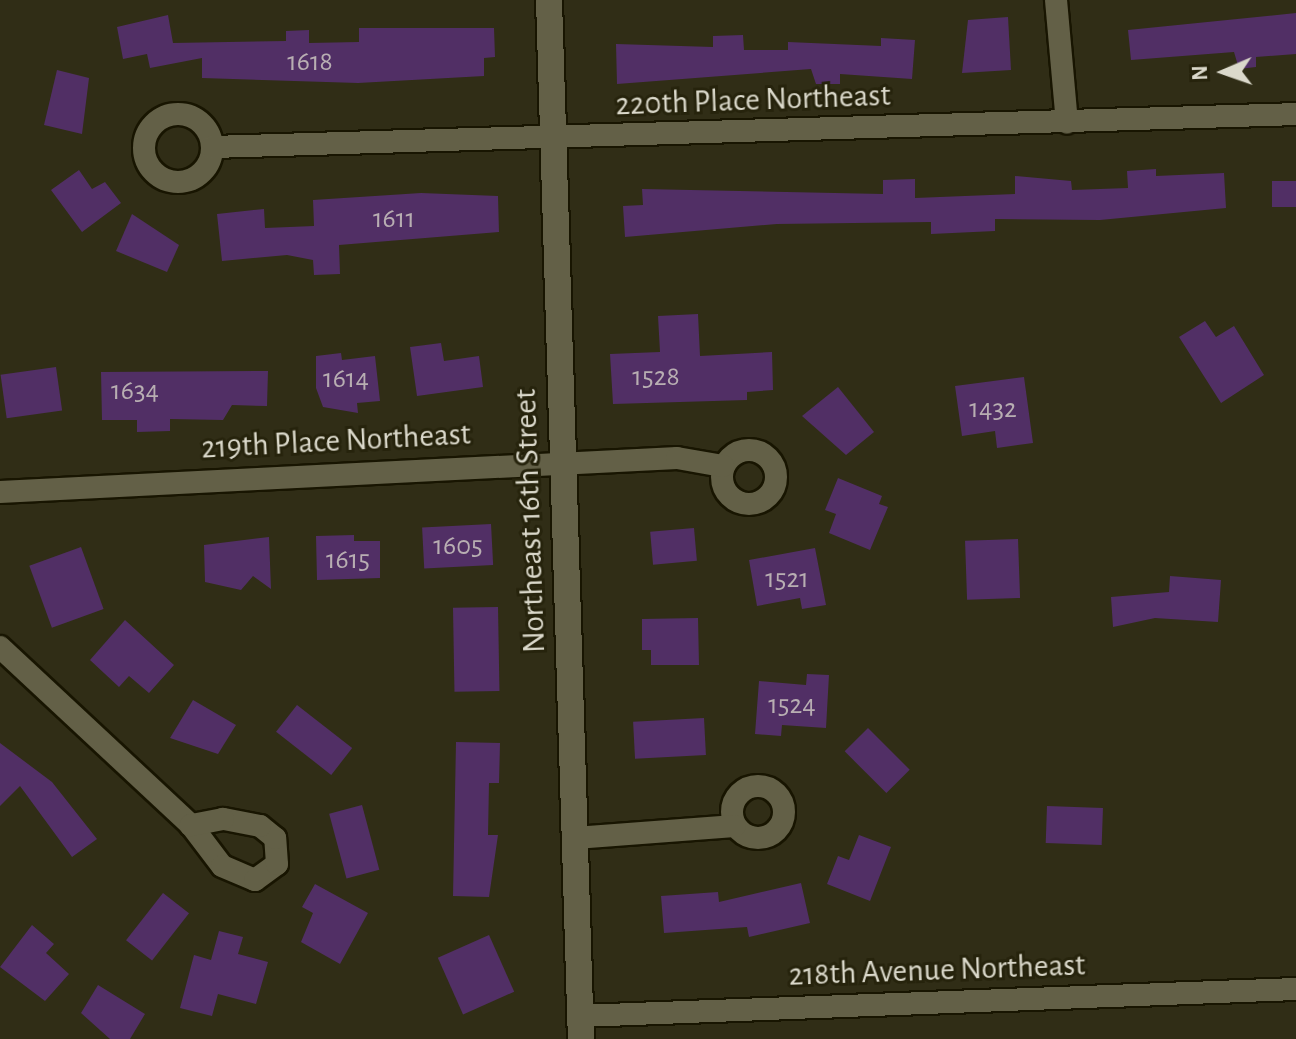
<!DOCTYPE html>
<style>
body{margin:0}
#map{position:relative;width:1296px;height:1039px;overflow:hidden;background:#302d16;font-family:"Alegreya Sans",sans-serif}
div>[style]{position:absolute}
.building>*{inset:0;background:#512f65;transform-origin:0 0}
.roads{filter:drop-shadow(2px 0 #181501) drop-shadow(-2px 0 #181501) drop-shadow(0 2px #181501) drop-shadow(0 -2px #181501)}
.minor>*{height:22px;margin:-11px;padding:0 11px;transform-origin:11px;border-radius:11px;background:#636047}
.minor>.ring{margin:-11px;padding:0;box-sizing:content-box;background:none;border:22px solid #636047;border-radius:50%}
.tertiary>*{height:26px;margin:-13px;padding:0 13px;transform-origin:13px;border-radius:13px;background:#636047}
span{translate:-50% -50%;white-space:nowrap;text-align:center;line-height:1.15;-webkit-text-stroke:6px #26230c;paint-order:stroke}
.number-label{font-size:28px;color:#b8aeb2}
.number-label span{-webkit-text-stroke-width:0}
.street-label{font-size:32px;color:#dbd9cb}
.north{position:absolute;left:1184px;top:32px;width:80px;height:80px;-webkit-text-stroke:6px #26230c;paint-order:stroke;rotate:268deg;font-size:22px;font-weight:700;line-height:32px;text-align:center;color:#dbd9cb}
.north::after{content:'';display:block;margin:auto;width:28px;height:36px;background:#dbd9cb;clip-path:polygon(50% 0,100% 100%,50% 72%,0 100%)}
</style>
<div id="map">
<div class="building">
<div style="clip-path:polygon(1296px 13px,1296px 54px,1256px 57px,1256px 67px,1239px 69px,1234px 52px,1131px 60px,1128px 30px)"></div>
<div style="clip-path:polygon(168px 15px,173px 43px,286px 41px,286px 31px,309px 30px,309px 43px,359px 42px,359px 28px,494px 28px,495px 57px,484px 58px,484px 76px,358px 83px,202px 78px,202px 58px,150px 68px,147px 54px,123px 59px,117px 27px)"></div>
<div style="clip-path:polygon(1008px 17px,1011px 70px,962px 73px,968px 20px)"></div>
<div style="clip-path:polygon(743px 35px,744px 50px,788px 50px,788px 42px,881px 46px,881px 38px,915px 40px,912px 79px,840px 74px,840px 84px,816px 84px,811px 69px,617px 84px,616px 44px,713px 47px,713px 36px)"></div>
<div style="clip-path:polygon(57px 70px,89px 78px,82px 134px,44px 125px)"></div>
<div style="clip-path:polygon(1156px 169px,1156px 176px,1224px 173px,1226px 208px,1100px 220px,995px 219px,995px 231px,931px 234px,931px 222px,777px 224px,625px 237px,623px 206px,643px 205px,642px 189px,883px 194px,883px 180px,915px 179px,915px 198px,1015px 194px,1015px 176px,1071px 181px,1072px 190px,1128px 188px,1127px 171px)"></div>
<div style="clip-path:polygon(79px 170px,92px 189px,105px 182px,121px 203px,82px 232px,51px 190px)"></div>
<div style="left:1296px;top:181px;width:26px;height:24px;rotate:90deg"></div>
<div style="clip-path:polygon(421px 193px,498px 196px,499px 232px,339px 245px,340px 274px,314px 275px,313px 260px,287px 255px,222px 261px,217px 214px,264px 209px,265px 228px,314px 226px,313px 200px)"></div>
<div style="clip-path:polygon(132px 214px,179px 245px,167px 272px,116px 251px)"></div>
<div style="clip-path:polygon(698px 314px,700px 356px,772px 352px,773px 390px,747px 392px,747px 400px,613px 404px,610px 354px,660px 352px,658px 316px)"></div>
<div style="clip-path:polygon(1205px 321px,1216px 337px,1234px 326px,1264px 375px,1221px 403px,1179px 337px)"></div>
<div style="clip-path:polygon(441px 343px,444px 361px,479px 356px,483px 387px,417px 396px,410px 347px)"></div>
<div style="clip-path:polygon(341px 353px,342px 360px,375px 356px,380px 401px,357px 403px,358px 413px,323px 407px,316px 388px,316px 356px)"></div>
<div style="left:56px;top:367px;width:44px;height:56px;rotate:82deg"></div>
<div style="clip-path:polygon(268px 371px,267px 406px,232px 405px,223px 420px,170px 419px,170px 431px,137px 432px,137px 420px,102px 420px,101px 372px)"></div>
<div style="clip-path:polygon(1024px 377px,1033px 443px,997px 448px,995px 431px,962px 436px,955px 386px)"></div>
<div style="clip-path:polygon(838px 387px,874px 432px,846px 455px,802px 416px)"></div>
<div style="clip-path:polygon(838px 478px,882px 496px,879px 504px,888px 507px,870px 550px,829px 533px,836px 514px,825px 510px)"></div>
<div style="left:491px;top:524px;width:41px;height:69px;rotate:87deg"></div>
<div style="left:694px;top:528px;width:33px;height:44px;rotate:85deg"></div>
<div style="clip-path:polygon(354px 535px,354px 541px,380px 541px,380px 578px,317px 580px,316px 536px)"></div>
<div style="clip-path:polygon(269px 537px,271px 589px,253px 576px,241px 590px,205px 582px,204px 545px)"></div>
<div style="left:1018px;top:539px;width:59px;height:53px;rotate:88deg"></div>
<div style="left:81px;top:547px;width:66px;height:55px;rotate:70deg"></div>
<div style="clip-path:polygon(815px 548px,826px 605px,802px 609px,800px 598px,757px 606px,749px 560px)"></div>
<div style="clip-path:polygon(1170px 576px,1221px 580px,1218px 622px,1155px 618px,1113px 627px,1111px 597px,1169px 592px)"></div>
<div style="left:498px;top:607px;width:84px;height:45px;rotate:89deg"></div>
<div style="clip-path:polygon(698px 618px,699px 665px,651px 665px,651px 650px,642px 650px,642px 619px)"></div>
<div style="clip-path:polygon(125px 620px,174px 665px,149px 693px,129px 676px,119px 687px,90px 660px)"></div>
<div style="clip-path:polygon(807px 674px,829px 675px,826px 728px,782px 725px,781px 736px,755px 734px,759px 681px,806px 685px)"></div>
<div style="clip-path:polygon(193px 700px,236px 725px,218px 754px,170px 738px)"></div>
<div style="left:297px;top:705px;width:70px;height:34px;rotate:38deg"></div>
<div style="left:704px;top:718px;width:37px;height:71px;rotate:87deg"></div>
<div style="left:868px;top:728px;width:59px;height:33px;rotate:45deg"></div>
<div style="clip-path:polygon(456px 742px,500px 743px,499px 783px,489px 783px,488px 835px,498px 835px,489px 897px,453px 896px)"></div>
<div style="clip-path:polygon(0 743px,52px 782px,97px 839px,72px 857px,20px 786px,0 806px)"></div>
<div style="left:362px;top:805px;width:67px;height:34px;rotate:75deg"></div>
<div style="left:1047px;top:806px;width:56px;height:37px;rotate:2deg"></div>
<div style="clip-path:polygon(859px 835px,891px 847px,870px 901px,827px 884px,838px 856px,849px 860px)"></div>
<div style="clip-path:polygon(801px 883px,810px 923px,749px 937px,747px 927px,664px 933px,661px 896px,718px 892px,719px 902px)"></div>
<div style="clip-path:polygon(315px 884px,368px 913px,340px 964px,301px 942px,313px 913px,302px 907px)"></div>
<div style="left:163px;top:893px;width:33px;height:60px;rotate:38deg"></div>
<div style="clip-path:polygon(32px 925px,54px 944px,46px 953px,69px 974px,45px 1001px,0 967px)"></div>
<div style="clip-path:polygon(219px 931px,243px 937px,238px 954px,268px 962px,256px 1004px,218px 994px,212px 1016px,180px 1008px,194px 955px,211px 960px)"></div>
<div style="left:489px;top:935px;width:62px;height:56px;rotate:66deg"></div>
<div style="clip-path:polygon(98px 985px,145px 1014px,130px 1039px,110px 1039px,81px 1013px)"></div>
</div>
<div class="roads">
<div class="minor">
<div style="left:1056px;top:0;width:123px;rotate:84.9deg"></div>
<div class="ring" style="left:144px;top:114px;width:46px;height:46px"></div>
<div style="left:212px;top:147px;width:1085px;rotate:-1.74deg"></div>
<div class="ring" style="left:722px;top:450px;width:32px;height:32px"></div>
<div style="left:0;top:492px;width:678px;rotate:-2.88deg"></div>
<div style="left:677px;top:458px;width:47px;rotate:9.9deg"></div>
<div style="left:0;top:647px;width:261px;rotate:43deg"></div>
<div style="left:191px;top:825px;width:51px;rotate:52.9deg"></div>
<div style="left:222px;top:866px;width:36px;rotate:23deg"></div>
<div style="left:255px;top:880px;width:27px;rotate:-36deg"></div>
<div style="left:277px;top:864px;width:26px;rotate:-94deg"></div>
<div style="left:275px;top:838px;width:19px;rotate:-141deg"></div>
<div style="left:260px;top:826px;width:38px;rotate:-169deg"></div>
<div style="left:223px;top:819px;width:33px;rotate:169deg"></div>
<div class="ring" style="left:732px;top:786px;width:30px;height:30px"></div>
<div style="left:575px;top:838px;width:160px;rotate:-4.3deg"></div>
<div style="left:580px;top:1016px;width:717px;rotate:-2.16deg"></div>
</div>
<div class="tertiary">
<div style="left:549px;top:0;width:1039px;rotate:88.24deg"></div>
</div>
</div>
<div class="number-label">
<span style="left:310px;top:62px">1618</span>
<span style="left:394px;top:219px">1611</span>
<span style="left:656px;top:377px">1528</span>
<span style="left:346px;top:379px">1614</span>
<span style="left:135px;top:391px">1634</span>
<span style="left:993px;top:409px">1432</span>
<span style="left:458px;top:546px">1605</span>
<span style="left:348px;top:560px">1615</span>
<span style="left:787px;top:579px">1521</span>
<span style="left:792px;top:705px">1524</span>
</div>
<div class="street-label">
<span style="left:753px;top:100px;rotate:-2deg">220th Place Northeast</span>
<span style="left:336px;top:441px;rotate:-3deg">219th Place Northeast</span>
<span style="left:530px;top:521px;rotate:-92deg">Northeast 16th Street</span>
<span style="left:937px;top:970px;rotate:-2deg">218th Avenue Northeast</span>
</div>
<div class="north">N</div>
</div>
